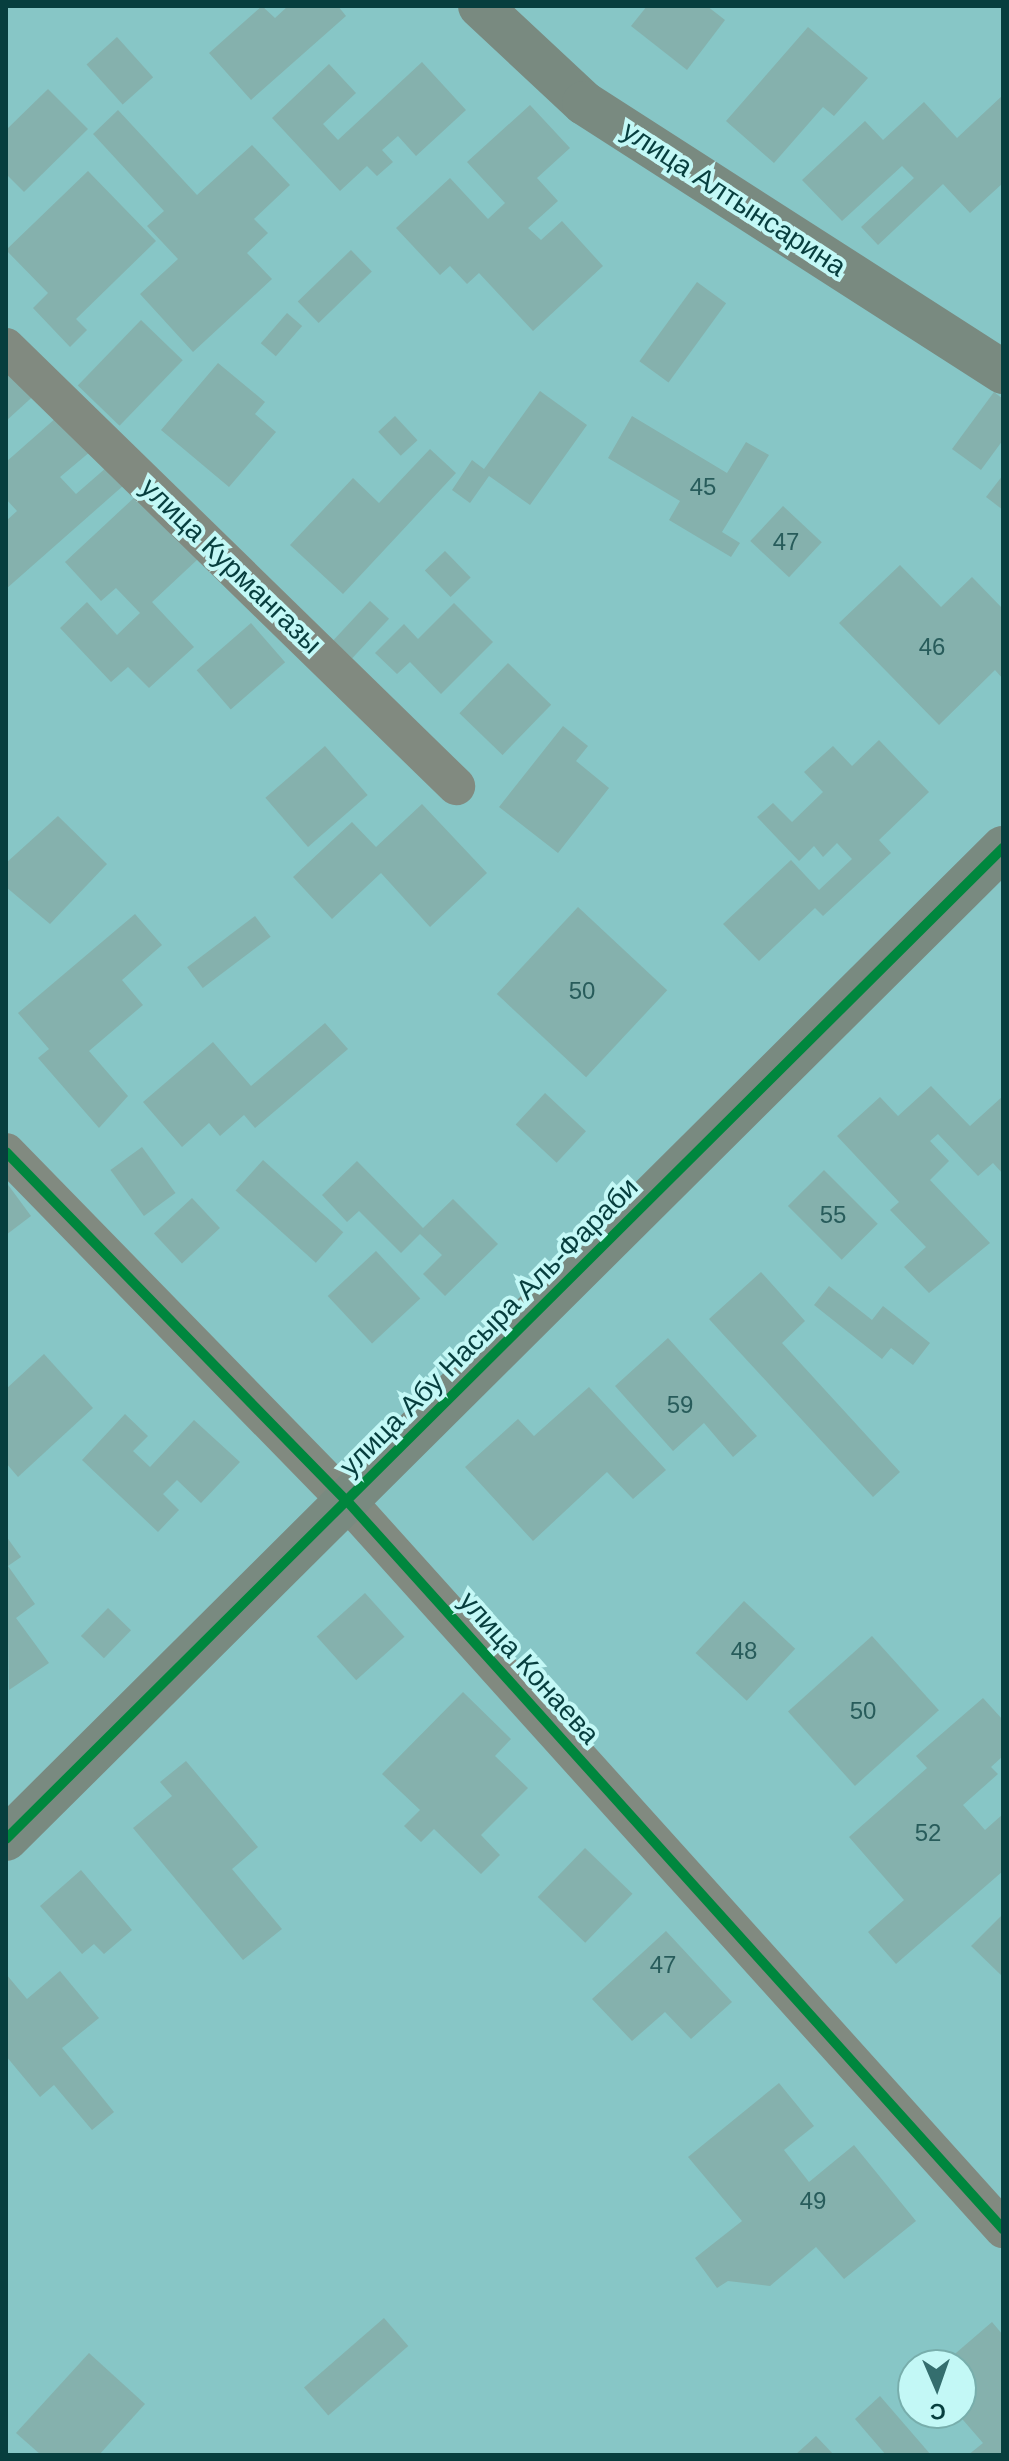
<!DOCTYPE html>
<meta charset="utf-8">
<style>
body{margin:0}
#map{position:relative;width:1009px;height:2461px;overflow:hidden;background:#87c6c6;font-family:Arial,sans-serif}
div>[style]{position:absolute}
.building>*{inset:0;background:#85b1ad;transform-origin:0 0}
.street>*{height:38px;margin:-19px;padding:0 19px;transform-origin:19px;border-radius:19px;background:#818a80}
.secondary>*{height:44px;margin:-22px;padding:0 22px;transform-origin:22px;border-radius:22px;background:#798a80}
.cycleway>*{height:10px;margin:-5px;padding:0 5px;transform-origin:5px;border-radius:5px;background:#00873e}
span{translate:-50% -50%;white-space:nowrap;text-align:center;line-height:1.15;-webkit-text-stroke:8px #c3f8f6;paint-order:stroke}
.number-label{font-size:24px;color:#285c5b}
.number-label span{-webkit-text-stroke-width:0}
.street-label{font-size:28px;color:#073e3e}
.frame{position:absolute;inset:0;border:8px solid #073e3e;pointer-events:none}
.north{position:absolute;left:897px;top:2349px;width:80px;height:80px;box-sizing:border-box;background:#c3f8f6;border:2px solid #78aeac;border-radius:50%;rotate:178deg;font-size:22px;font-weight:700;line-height:32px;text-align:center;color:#073e3e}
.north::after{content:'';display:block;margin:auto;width:28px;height:36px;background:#346e6e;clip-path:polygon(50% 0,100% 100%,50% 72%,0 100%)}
</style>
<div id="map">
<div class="building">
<div style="clip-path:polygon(262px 6px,275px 18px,288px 6px,338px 6px,346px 16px,251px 100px,209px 53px)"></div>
<div style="clip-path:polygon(647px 6px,707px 6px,725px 20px,687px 70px,631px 26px)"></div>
<div style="clip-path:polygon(808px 27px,868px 78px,834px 116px,823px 107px,774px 163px,726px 121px)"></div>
<div style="left:117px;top:37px;width:54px;height:41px;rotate:48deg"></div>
<div style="clip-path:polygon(422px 62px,466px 110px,416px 156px,398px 136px,382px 150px,393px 162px,377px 176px,367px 166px,340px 191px,272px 118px,329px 64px,356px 93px,323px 124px,338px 140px)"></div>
<div style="clip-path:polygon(48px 89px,88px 129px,24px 192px,6px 174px,6px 130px)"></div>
<div style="clip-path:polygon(1003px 95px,1003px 183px,970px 213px,943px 184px,878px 245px,861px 227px,914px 178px,902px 166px,842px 221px,802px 180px,865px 121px,883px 140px,924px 102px,957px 138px)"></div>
<div style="clip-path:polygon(530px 105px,570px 148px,537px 178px,558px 201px,528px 228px,541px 240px,562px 221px,603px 266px,533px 331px,479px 273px,467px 284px,450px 266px,440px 275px,396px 228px,450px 178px,488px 219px,505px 203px,467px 162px)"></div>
<div style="clip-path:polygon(118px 110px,197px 195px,252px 145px,290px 185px,254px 219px,268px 233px,247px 253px,272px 279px,193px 352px,140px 294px,178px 259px,147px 226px,164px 211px,93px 134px)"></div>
<div style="clip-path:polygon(88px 171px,156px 241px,76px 319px,87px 330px,70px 347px,33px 308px,48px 293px,6px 250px)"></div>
<div style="left:351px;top:250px;width:30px;height:74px;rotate:46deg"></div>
<div style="left:697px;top:282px;width:36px;height:98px;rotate:36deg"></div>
<div style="left:287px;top:313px;width:20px;height:40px;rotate:41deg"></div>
<div style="left:141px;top:320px;width:58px;height:91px;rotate:44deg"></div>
<div style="clip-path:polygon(218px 363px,265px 402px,255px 414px,276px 432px,229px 487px,161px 430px)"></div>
<div style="clip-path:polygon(6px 372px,40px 390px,6px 421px)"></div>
<div style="clip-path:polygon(540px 391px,587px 425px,530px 505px,489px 476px,470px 503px,452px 490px,472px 460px,484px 469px)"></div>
<div style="clip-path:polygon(994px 392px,1003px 399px,1003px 440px,981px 470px,952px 449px)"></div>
<div style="clip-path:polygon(65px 410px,97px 446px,60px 477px,76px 494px,107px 467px,124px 485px,6px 589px,6px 521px,17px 511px,6px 499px,6px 462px)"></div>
<div style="left:395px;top:416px;width:33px;height:23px;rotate:47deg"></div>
<div style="clip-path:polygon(632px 416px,727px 473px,746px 442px,769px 455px,722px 532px,740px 543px,731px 557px,669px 520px,680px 501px,608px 458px)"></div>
<div style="clip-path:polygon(430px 449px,456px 473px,343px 594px,290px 545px,353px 478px,379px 503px)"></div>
<div style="clip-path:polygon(1003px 475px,1003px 510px,986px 497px)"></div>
<div style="clip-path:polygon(137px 495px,198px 559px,152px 602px,194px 647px,149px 688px,128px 667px,111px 682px,60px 628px,87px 602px,117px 635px,140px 613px,116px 588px,101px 601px,65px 562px)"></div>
<div style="left:783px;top:506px;width:53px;height:48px;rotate:43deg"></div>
<div style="left:445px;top:551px;width:37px;height:28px;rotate:46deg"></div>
<div style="clip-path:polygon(900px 565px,941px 607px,972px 577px,1003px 609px,1003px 679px,995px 670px,939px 725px,839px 623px)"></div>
<div style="left:370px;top:601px;width:26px;height:54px;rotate:43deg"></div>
<div style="clip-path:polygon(454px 603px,493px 642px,441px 694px,410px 662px,397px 674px,375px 653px,404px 624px,418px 639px)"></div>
<div style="left:251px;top:623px;width:52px;height:72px;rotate:49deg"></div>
<div style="left:508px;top:663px;width:60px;height:70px;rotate:44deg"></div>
<div style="clip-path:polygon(563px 726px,588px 746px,576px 761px,609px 788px,558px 853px,499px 807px)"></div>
<div style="clip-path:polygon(879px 740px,929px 792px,879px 840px,891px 853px,823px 916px,815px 908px,759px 961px,723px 924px,791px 860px,819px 890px,852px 859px,837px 843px,823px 857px,814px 846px,799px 861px,757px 817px,773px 803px,792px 822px,823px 792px,804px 772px,833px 746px,852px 766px)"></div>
<div style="left:325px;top:746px;width:65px;height:79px;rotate:49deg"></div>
<div style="clip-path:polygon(422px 804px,487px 873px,430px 927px,381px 873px,332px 919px,293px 877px,352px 822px,376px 847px)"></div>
<div style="clip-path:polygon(58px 816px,107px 864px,50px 924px,6px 887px,6px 863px)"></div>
<div style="left:578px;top:907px;width:122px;height:119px;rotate:43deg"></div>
<div style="clip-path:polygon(135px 914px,162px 945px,122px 980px,143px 1005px,89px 1051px,128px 1096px,99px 1128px,38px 1058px,49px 1049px,18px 1013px)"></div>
<div style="left:255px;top:916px;width:26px;height:85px;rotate:53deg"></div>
<div style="clip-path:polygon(325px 1023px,348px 1049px,255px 1128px,244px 1115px,220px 1136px,209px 1123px,182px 1147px,143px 1102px,213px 1042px,251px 1086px)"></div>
<div style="clip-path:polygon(931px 1086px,970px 1126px,1003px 1096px,1003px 1174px,993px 1163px,978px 1176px,938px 1134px,930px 1141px,949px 1161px,930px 1180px,990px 1243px,929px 1293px,904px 1267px,926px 1247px,890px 1210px,899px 1202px,837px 1136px,880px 1097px,898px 1116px)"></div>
<div style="left:545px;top:1093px;width:56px;height:43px;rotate:43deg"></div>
<div style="left:142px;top:1147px;width:57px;height:39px;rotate:54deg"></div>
<div style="left:263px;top:1160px;width:108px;height:41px;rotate:42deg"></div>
<div style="clip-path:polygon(357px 1161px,423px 1228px,453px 1199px,498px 1244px,445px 1296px,423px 1274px,442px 1255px,420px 1234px,401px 1253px,359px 1211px,347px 1222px,322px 1195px)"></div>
<div style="left:824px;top:1170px;width:76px;height:51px;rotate:45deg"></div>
<div style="clip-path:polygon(6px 1182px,31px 1216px,6px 1235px)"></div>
<div style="left:192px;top:1198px;width:41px;height:52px;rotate:47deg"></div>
<div style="left:376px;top:1251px;width:65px;height:66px;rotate:47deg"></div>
<div style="clip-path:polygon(761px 1272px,805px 1321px,782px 1343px,900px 1472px,873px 1497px,709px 1319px)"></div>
<div style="clip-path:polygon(829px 1286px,872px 1320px,883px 1306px,930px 1343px,913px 1365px,891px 1348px,882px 1359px,814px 1305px)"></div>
<div style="clip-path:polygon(668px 1338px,757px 1436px,733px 1457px,704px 1423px,673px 1451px,615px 1386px)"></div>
<div style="clip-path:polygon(44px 1354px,93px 1408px,18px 1477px,6px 1463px,6px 1389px)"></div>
<div style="clip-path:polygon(589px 1387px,666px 1470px,633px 1499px,607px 1472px,533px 1541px,465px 1467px,518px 1419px,534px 1436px)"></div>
<div style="clip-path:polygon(125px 1414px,148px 1436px,133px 1451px,150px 1467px,194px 1420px,240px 1462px,201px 1503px,177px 1480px,163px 1494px,179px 1510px,158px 1532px,82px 1460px)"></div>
<div style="clip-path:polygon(6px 1536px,21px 1557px,8px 1566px,35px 1604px,16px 1618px,49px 1663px,9px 1690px)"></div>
<div style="left:365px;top:1593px;width:59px;height:65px;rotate:48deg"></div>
<div style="left:744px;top:1601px;width:70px;height:71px;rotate:43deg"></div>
<div style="left:108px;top:1608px;width:32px;height:39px;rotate:44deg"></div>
<div style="left:872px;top:1636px;width:100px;height:113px;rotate:48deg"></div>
<div style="clip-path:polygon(463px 1692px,511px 1739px,495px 1756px,528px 1788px,481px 1835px,500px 1855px,481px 1874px,434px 1829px,421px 1842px,404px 1826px,420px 1810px,382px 1774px)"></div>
<div style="clip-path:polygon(983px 1698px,1003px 1720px,1003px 1756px,991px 1767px,998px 1774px,963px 1805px,985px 1830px,1003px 1814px,1003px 1871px,896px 1964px,868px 1932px,904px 1900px,849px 1837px,927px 1768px,916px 1756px)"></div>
<div style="clip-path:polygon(186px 1761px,258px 1847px,232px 1869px,282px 1929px,243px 1960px,133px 1828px,172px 1796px,160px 1782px)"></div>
<div style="left:585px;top:1848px;width:66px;height:68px;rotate:44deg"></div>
<div style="clip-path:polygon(81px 1870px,132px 1930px,104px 1954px,94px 1944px,82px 1954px,40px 1906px)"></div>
<div style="clip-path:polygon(1003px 1914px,1003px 1977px,971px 1946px)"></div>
<div style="clip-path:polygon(666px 1931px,732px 2002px,691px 2039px,665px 2012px,632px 2041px,592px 1999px)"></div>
<div style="clip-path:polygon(60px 1971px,99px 2018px,62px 2048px,114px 2112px,92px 2130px,54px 2085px,40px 2097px,6px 2056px,6px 1974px,27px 1999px)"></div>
<div style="clip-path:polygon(779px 2083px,814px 2126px,784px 2150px,809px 2182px,854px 2145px,916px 2221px,844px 2279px,816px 2247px,770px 2286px,728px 2281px,717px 2288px,695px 2258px,742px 2221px,688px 2157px)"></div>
<div style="left:384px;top:2318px;width:37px;height:106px;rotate:49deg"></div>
<div style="clip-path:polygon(992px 2322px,1003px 2335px,1003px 2455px,968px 2455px,983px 2443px,957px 2413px,961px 2365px,942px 2365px)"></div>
<div style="clip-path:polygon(89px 2353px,145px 2404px,99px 2455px,41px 2455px,16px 2433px)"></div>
<div style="clip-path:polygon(880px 2396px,931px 2455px,886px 2455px,855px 2419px)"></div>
<div style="clip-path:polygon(816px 2436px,834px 2455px,795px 2455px)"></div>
</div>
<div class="street">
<div style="left:6px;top:347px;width:629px;rotate:44.29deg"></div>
<div style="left:6px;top:1152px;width:489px;rotate:45.7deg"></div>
<div style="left:348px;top:1502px;width:979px;rotate:47.98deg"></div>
</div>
<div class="secondary">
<div style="left:480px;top:6px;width:142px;rotate:43deg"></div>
<div style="left:584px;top:103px;width:498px;rotate:32.7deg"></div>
<div style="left:6px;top:1839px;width:1406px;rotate:-44.83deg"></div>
</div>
<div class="cycleway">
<div style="left:6px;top:1152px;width:489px;rotate:45.7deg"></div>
<div style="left:348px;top:1502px;width:979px;rotate:47.98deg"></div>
<div style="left:6px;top:1839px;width:1406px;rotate:-44.83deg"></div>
</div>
<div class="number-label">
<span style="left:703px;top:487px">45</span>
<span style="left:786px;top:542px">47</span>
<span style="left:932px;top:647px">46</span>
<span style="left:582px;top:991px">50</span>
<span style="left:833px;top:1215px">55</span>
<span style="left:680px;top:1405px">59</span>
<span style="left:744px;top:1651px">48</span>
<span style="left:863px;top:1711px">50</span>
<span style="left:928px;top:1833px">52</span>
<span style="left:663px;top:1965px">47</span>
<span style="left:813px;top:2201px">49</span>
</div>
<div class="street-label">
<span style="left:734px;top:199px;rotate:33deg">улица Алтынсарина</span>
<span style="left:231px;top:566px;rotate:44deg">улица Курмангазы</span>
<span style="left:489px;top:1327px;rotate:-45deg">улица Абу Насыра Аль-Фараби</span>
<span style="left:529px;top:1668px;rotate:48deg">улица Конаева</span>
</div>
<div class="frame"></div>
<div class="north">С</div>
</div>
